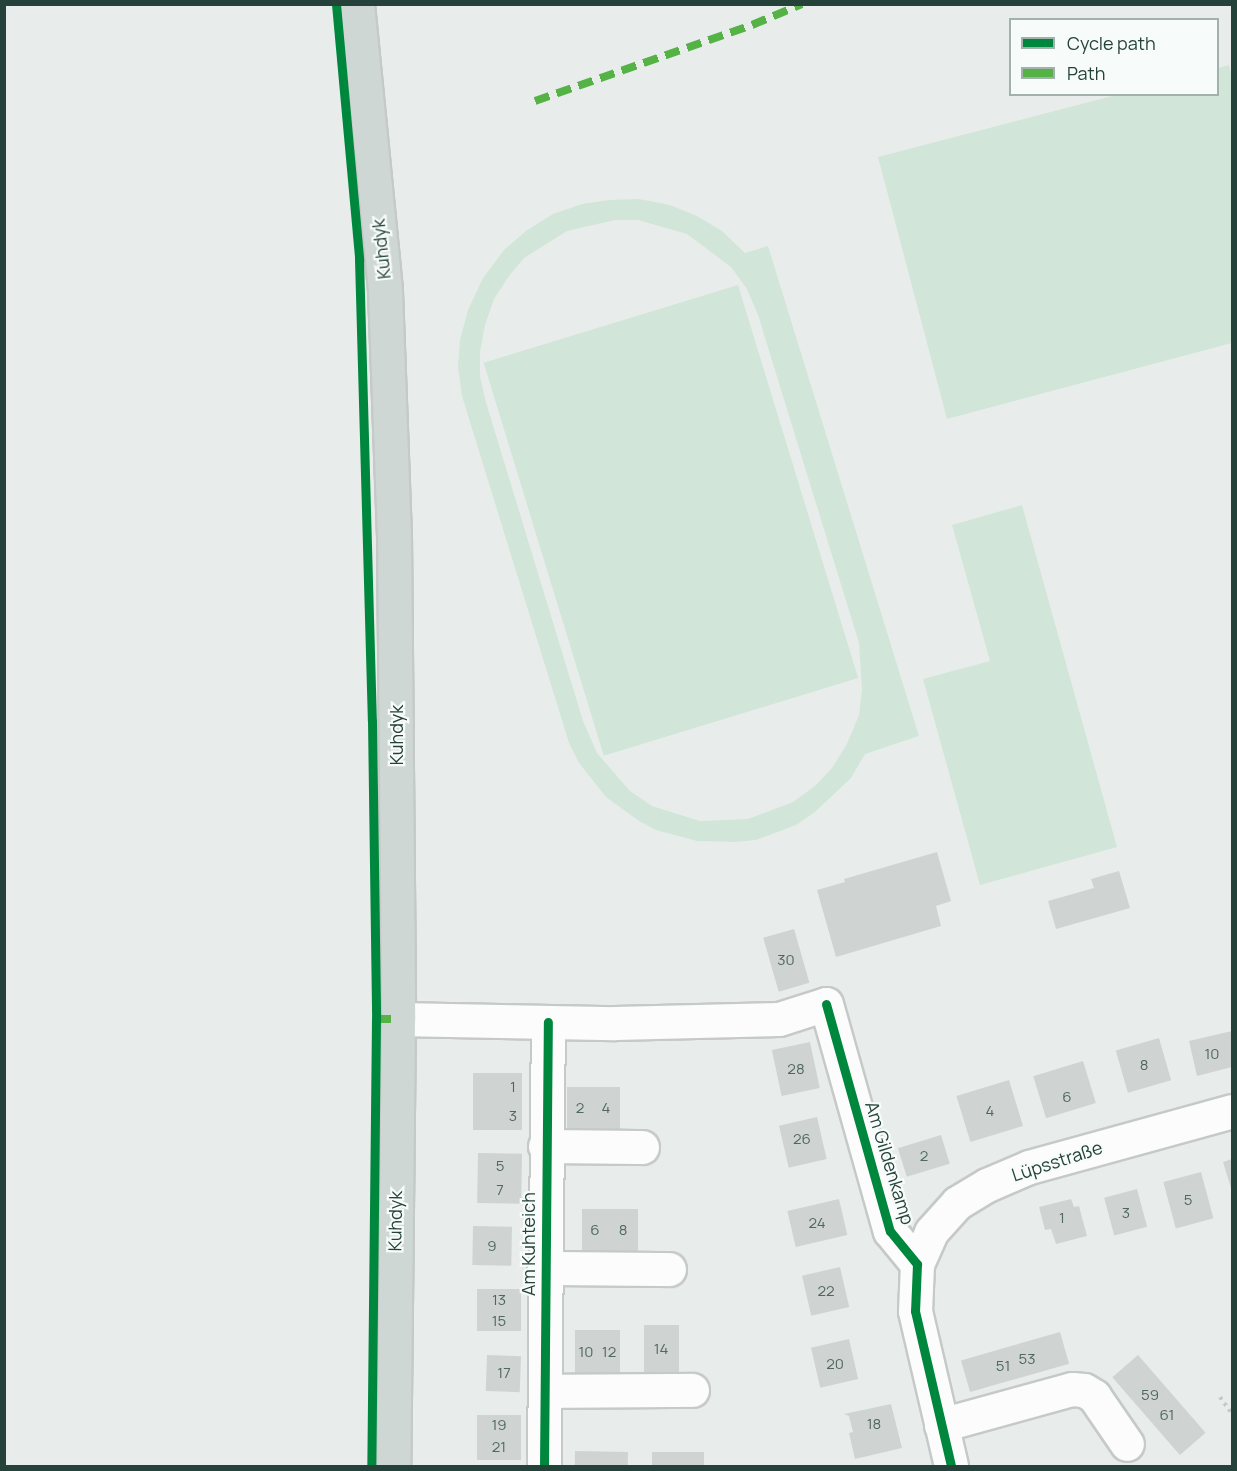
<!DOCTYPE html>
<meta charset="utf-8">
<style>
body{margin:0}
#map{position:relative;width:1237px;height:1471px;overflow:hidden;background:#e8edeb;font-family:Manrope,sans-serif}
div>[style]{position:absolute}
.green>*{inset:0;background:#d1e6d8;transform-origin:0 0}
.building>*{inset:0;background:#cfd4d2;transform-origin:0 0}
.path>*{height:4px;margin-top:-2px;transform-origin:0;background:repeating-linear-gradient(90deg,#c3ccca 0 3px,transparent 0 7.5px)}
.roads{filter:drop-shadow(2px 0 #c5cac8) drop-shadow(-2px 0 #c5cac8) drop-shadow(0 2px #c5cac8) drop-shadow(0 -2px #c5cac8)}
.minor>*{height:33px;margin:-16.5px;padding:0 16.5px;transform-origin:16.5px;border-radius:16.5px;background:#fcfcfc}
.major>*{height:33px;margin:-16.5px;padding:0 16.5px;transform-origin:16.5px;border-radius:16.5px;background:#cfd7d5}
.quiet>*{height:8px;margin-top:-4px;transform-origin:0;background:repeating-linear-gradient(90deg,#55b346 0 15px,transparent 0 23px)}
.cycleway>*{height:9px;margin:-4.5px;padding:0 4.5px;transform-origin:4.5px;border-radius:4.5px;background:#00873e}
span{translate:-50% -50%;white-space:nowrap;text-align:center;line-height:1.15;-webkit-text-stroke:4.5px #f7fbf9;paint-order:stroke}
.number-label{font-size:15px;color:#506761}
.number-label span{-webkit-text-stroke-width:0}
.street-label{font-size:18px;color:#24423a}
.frame{position:absolute;inset:0;border:6px solid #24423a;pointer-events:none}
.legend{position:absolute;left:1009px;top:18px;width:210px;height:78px;box-sizing:border-box;background:#f7fbf9;border:2px solid #a3b1ad;margin:0;padding:8px 10px;list-style:none;font-size:18px;color:#24423a}
.legend li{display:flex;align-items:center;gap:12px;height:30px}
.legend b{width:30px;border:2px solid #a3b1ad}
</style>
<div id="map">
<div class="green">
<div style="clip-path:polygon(1229px 65px,1232px 78px,1232px 343px,947px 419px,878px 157px,1116px 95px,1218px 94px,1218px 68px)"></div>
<div style="clip-path:polygon(evenodd,639px 199px,670px 205px,697px 216px,722px 231px,745px 253px,768px 246px,919px 736px,865px 754px,851px 778px,815px 812px,796px 825px,756px 840px,735px 842px,697px 841px,656px 830px,639px 821px,606px 797px,579px 763px,569px 743px,462px 396px,458px 367px,460px 340px,468px 310px,483px 278px,504px 250px,526px 231px,553px 214px,582px 204px,609px 200px,639px 199px,615px 220px,638px 220px,687px 234px,731px 267px,747px 289px,758px 315px,859px 643px,862px 690px,859px 715px,847px 744px,832px 768px,815px 786px,793px 802px,748px 819px,700px 821px,652px 806px,630px 791px,597px 753px,583px 721px,485px 399px,480px 376px,480px 352px,485px 325px,494px 299px,509px 276px,524px 258px,567px 231px,615px 220px)"></div>
<div style="left:738px;top:285px;width:411px;height:266px;rotate:73deg"></div>
<div style="clip-path:polygon(1022px 505px,1117px 847px,980px 885px,923px 679px,990px 661px,952px 525px)"></div>
</div>
<div class="building">
<div style="clip-path:polygon(937px 852px,951px 901px,936px 906px,941px 926px,836px 957px,817px 890px,845px 882px,844px 879px)"></div>
<div style="clip-path:polygon(1119px 871px,1130px 908px,1056px 929px,1048px 901px,1094px 888px,1091px 879px)"></div>
<div style="left:794px;top:929px;width:56px;height:32px;rotate:74deg"></div>
<div style="clip-path:polygon(1232px 1031px,1232px 1067px,1197px 1076px,1189px 1041px)"></div>
<div style="left:1159px;top:1038px;width:44px;height:45px;rotate:74deg"></div>
<div style="left:810px;top:1042px;width:47px;height:39px;rotate:78deg"></div>
<div style="left:1083px;top:1061px;width:44px;height:52px;rotate:73deg"></div>
<div style="left:473px;top:1073px;width:49px;height:57px"></div>
<div style="left:1009px;top:1080px;width:48px;height:55px;rotate:73deg"></div>
<div style="left:567px;top:1087px;width:53px;height:43px"></div>
<div style="left:817px;top:1117px;width:43px;height:39px;rotate:77deg"></div>
<div style="left:941px;top:1135px;width:30px;height:45px;rotate:73deg"></div>
<div style="left:478px;top:1153px;width:44px;height:50px;rotate:1deg"></div>
<div style="clip-path:polygon(1232px 1159px,1232px 1188px,1231px 1188px,1223px 1162px)"></div>
<div style="left:1201px;top:1172px;width:48px;height:39px;rotate:75deg"></div>
<div style="left:1137px;top:1189px;width:39px;height:34px;rotate:75deg"></div>
<div style="left:839px;top:1199px;width:37px;height:53px;rotate:77deg"></div>
<div style="clip-path:polygon(1071px 1199px,1074px 1207px,1079px 1206px,1087px 1236px,1056px 1244px,1051px 1229px,1045px 1230px,1039px 1207px)"></div>
<div style="left:582px;top:1209px;width:56px;height:43px"></div>
<div style="left:473px;top:1226px;width:39px;height:39px;rotate:1deg"></div>
<div style="left:840px;top:1267px;width:41px;height:39px;rotate:77deg"></div>
<div style="left:477px;top:1289px;width:44px;height:42px"></div>
<div style="left:644px;top:1325px;width:35px;height:49px"></div>
<div style="left:575px;top:1330px;width:45px;height:43px"></div>
<div style="left:1060px;top:1332px;width:33px;height:103px;rotate:74deg"></div>
<div style="left:849px;top:1339px;width:41px;height:39px;rotate:77deg"></div>
<div style="left:487px;top:1355px;width:34px;height:36px;rotate:2deg"></div>
<div style="left:1138px;top:1355px;width:103px;height:34px;rotate:49deg"></div>
<div style="clip-path:polygon(891px 1404px,902px 1448px,855px 1459px,849px 1433px,853px 1432px,849px 1416px,844px 1414px)"></div>
<div style="left:477px;top:1415px;width:44px;height:45px"></div>
<div style="left:575px;top:1451px;width:53px;height:15px;rotate:1deg"></div>
<div style="left:652px;top:1452px;width:52px;height:14px"></div>
</div>
<div class="path">
<div style="left:1220px;top:1397px;width:21px;rotate:55deg"></div>
</div>
<div class="roads">
<div class="minor">
<div style="left:398px;top:1019px;width:217px;rotate:1.1deg"></div>
<div style="left:615px;top:1023px;width:164px;rotate:-1.4deg"></div>
<div style="left:779px;top:1019px;width:49px;rotate:-17.7deg"></div>
<div style="left:826px;top:1004px;width:236px;rotate:74.3deg"></div>
<div style="left:890px;top:1231px;width:43px;rotate:50.7deg"></div>
<div style="left:917px;top:1264px;width:47px;rotate:92.4deg"></div>
<div style="left:915px;top:1311px;width:159px;rotate:76.9deg"></div>
<div style="left:545px;top:1146px;width:97px;rotate:0.6deg"></div>
<div style="left:917px;top:1264px;width:35px;rotate:-66deg"></div>
<div style="left:931px;top:1232px;width:39px;rotate:-48deg"></div>
<div style="left:957px;top:1203px;width:35px;rotate:-31deg"></div>
<div style="left:987px;top:1185px;width:46px;rotate:-23.2deg"></div>
<div style="left:1029px;top:1167px;width:211px;rotate:-15.4deg"></div>
<div style="left:544px;top:1268px;width:125px;rotate:0.5deg"></div>
<div style="left:545px;top:1391px;width:147px;rotate:-0.4deg"></div>
<div style="left:941px;top:1425px;width:136px;rotate:-15.4deg"></div>
<div style="left:1072px;top:1389px;width:12px;rotate:5deg"></div>
<div style="left:1084px;top:1390px;width:12px;rotate:31deg"></div>
<div style="left:1094px;top:1396px;width:58px;rotate:55.5deg"></div>
<div style="left:544px;top:1466px;width:444px;rotate:-89.5deg"></div>
</div>
<div class="major">
<div style="left:357px;top:4px;width:288px;rotate:84.4deg"></div>
<div style="left:385px;top:291px;width:244px;rotate:87.9deg"></div>
<div style="left:394px;top:535px;width:484px;rotate:89.5deg"></div>
<div style="left:398px;top:1019px;width:447px;rotate:90.6deg"></div>
</div>
</div>
<div class="quiet">
<div style="left:535px;top:101px;width:230px;rotate:-19.3deg"></div>
<div style="left:752px;top:25px;width:54px;rotate:-22.8deg"></div>
<div style="left:376px;top:1019px;width:22px"></div>
</div>
<div class="cycleway">
<div style="left:336px;top:4px;width:256px;rotate:84.8deg"></div>
<div style="left:359px;top:259px;width:462px;rotate:88.4deg"></div>
<div style="left:372px;top:721px;width:298px;rotate:89.2deg"></div>
<div style="left:376px;top:1019px;width:447px;rotate:90.6deg"></div>
<div style="left:826px;top:1004px;width:236px;rotate:74.3deg"></div>
<div style="left:890px;top:1231px;width:43px;rotate:50.7deg"></div>
<div style="left:917px;top:1264px;width:47px;rotate:92.4deg"></div>
<div style="left:915px;top:1311px;width:159px;rotate:76.9deg"></div>
<div style="left:544px;top:1466px;width:444px;rotate:-89.5deg"></div>
</div>
<div class="number-label">
<span style="left:786px;top:960px">30</span>
<span style="left:1212px;top:1054px">10</span>
<span style="left:1144px;top:1065px">8</span>
<span style="left:796px;top:1069px">28</span>
<span style="left:513px;top:1087px">1</span>
<span style="left:1067px;top:1097px">6</span>
<span style="left:580px;top:1108px">2</span>
<span style="left:606px;top:1108px">4</span>
<span style="left:990px;top:1111px">4</span>
<span style="left:513px;top:1116px">3</span>
<span style="left:802px;top:1139px">26</span>
<span style="left:924px;top:1156px">2</span>
<span style="left:500px;top:1166px">5</span>
<span style="left:500px;top:1190px">7</span>
<span style="left:1188px;top:1200px">5</span>
<span style="left:1126px;top:1213px">3</span>
<span style="left:1062px;top:1218px">1</span>
<span style="left:817px;top:1223px">24</span>
<span style="left:595px;top:1230px">6</span>
<span style="left:623px;top:1230px">8</span>
<span style="left:492px;top:1246px">9</span>
<span style="left:826px;top:1291px">22</span>
<span style="left:499px;top:1300px">13</span>
<span style="left:499px;top:1321px">15</span>
<span style="left:661px;top:1349px">14</span>
<span style="left:586px;top:1352px">10</span>
<span style="left:609px;top:1352px">12</span>
<span style="left:1027px;top:1359px">53</span>
<span style="left:835px;top:1364px">20</span>
<span style="left:1003px;top:1366px">51</span>
<span style="left:504px;top:1373px">17</span>
<span style="left:1150px;top:1395px">59</span>
<span style="left:1167px;top:1415px">61</span>
<span style="left:874px;top:1424px">18</span>
<span style="left:499px;top:1425px">19</span>
<span style="left:499px;top:1447px">21</span>
</div>
<div class="street-label">
<span style="left:381px;top:249px;rotate:-96deg">Kuhdyk</span>
<span style="left:396px;top:735px;rotate:-90deg">Kuhdyk</span>
<span style="left:1057px;top:1161px;rotate:-18deg">Lüpsstraße</span>
<span style="left:890px;top:1163px;rotate:73deg">Am Gildenkamp</span>
<span style="left:395px;top:1221px;rotate:-89deg">Kuhdyk</span>
<span style="left:528px;top:1244px;rotate:-90deg">Am Kuhteich</span>
</div>
<div class="frame"></div>
<ul class="legend">
<li><b style="height:8px;background:#00873e"></b>Cycle path</li>
<li><b style="height:8px;background:#55b346"></b>Path</li>
</ul>
</div>
